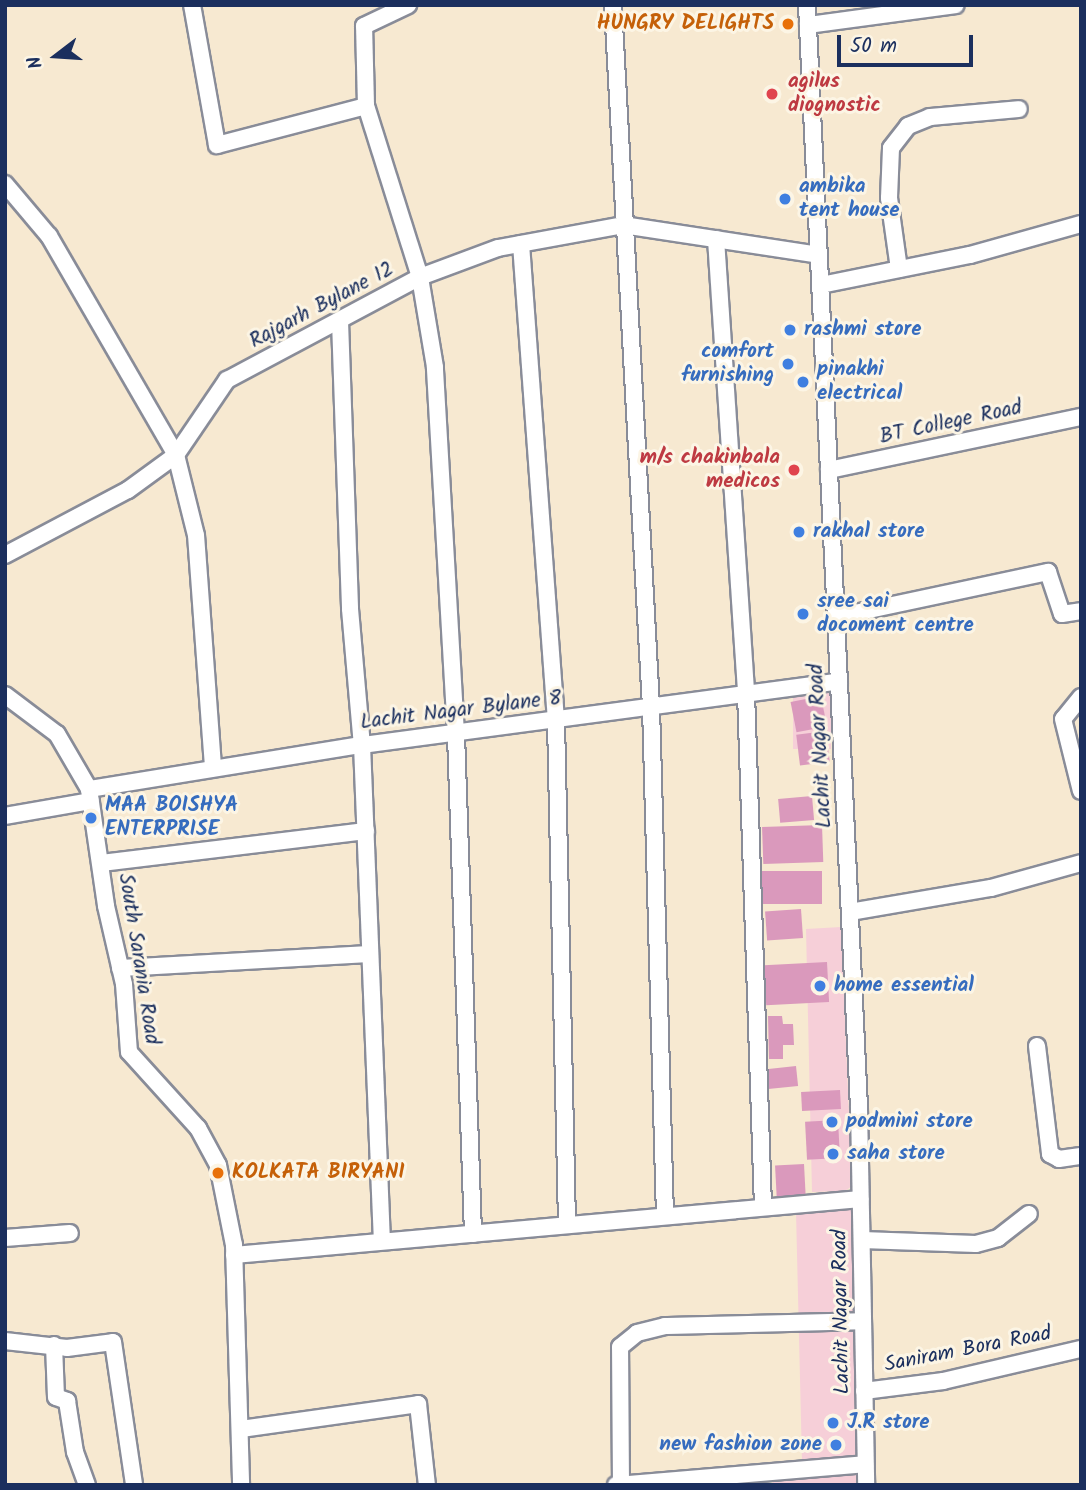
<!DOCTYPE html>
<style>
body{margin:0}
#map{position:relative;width:1086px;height:1490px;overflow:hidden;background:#f7e9d1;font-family:Kalam,sans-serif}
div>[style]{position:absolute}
.built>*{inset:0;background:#f6cfd8;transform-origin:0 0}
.building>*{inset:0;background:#da99bc;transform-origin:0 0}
.roads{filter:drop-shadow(2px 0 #898c98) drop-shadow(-2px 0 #898c98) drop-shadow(0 2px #898c98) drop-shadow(0 -2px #898c98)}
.street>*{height:16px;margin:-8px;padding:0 8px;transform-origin:8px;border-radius:8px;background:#fff}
.dots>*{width:19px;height:19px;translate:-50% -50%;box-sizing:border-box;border:4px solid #fcf5e5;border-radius:50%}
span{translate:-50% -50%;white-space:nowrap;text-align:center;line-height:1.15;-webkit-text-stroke:6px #fcf5e5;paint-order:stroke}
.food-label{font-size:21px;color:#c56008;font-weight:700}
.right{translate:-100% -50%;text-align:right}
.left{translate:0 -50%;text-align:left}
.health-label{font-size:21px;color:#be3a42;font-weight:700}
.shop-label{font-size:21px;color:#366cbe;font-weight:700}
.street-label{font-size:21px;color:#1b2f5e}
.frame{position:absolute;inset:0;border:7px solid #1b2f5e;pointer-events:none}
.north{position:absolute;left:21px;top:21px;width:70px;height:70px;-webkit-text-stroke:5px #fcf5e5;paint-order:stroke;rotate:253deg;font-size:19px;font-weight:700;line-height:28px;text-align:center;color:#1b2f5e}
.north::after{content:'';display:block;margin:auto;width:24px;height:32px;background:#1b2f5e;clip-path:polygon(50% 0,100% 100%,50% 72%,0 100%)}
.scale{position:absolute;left:837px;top:35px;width:136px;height:32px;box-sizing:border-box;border:4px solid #1b2f5e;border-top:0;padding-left:9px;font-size:21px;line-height:24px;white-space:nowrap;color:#1b2f5e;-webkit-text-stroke:5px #fcf5e5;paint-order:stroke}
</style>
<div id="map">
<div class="built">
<div style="left:831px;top:693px;width:56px;height:38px;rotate:90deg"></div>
<div style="clip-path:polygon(841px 927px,852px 1186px,845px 1191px,812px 1192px,806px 929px)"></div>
<div style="clip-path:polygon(848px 1207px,853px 1211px,860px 1452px,855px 1457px,802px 1461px,796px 1212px)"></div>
<div style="clip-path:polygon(855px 1467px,861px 1485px,773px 1485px,772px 1472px)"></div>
</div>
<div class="building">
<div style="left:821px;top:696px;width:31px;height:31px;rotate:79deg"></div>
<div style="left:826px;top:731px;width:31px;height:30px;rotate:83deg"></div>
<div style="left:812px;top:796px;width:24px;height:34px;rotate:85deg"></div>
<div style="left:822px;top:825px;width:37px;height:60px;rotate:88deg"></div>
<div style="left:762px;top:871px;width:60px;height:33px"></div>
<div style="left:801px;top:909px;width:29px;height:36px;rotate:86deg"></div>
<div style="left:827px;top:962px;width:40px;height:63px;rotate:87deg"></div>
<div style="clip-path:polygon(768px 1016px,782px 1016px,783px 1024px,793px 1024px,794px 1045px,783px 1045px,783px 1059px,769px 1059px)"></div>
<div style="left:796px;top:1066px;width:20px;height:30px;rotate:84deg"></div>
<div style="left:840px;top:1090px;width:19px;height:39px;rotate:87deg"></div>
<div style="left:838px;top:1120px;width:38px;height:33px;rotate:87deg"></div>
<div style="left:804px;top:1164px;width:35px;height:29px;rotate:87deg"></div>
</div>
<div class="roads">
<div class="street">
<div style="left:613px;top:5px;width:702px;rotate:86.9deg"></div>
<div style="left:651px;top:706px;width:510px;rotate:88.43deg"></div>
<div style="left:807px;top:5px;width:1105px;rotate:87.3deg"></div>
<div style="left:859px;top:1109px;width:376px;rotate:88.9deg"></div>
<div style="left:808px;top:25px;width:149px;rotate:-7.7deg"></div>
<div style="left:366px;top:106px;width:80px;rotate:-91.4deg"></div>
<div style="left:364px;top:26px;width:49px;rotate:-25.5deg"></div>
<div style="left:5px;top:184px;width:68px;rotate:49.8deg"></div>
<div style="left:49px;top:236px;width:253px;rotate:59.9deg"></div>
<div style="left:176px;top:455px;width:82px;rotate:76deg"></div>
<div style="left:196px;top:535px;width:234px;rotate:85.8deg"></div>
<div style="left:716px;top:239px;width:454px;rotate:86.2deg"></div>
<div style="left:746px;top:692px;width:515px;rotate:88.11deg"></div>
<div style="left:521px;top:244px;width:477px;rotate:85.8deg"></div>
<div style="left:556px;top:720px;width:505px;rotate:88.75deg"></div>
<div style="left:899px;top:269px;width:72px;rotate:-98deg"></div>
<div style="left:889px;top:198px;width:50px;rotate:-87.7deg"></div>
<div style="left:891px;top:148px;width:28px;rotate:-52deg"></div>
<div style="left:908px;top:126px;width:24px;rotate:-22deg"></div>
<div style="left:930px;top:117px;width:89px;rotate:-5.1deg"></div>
<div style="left:821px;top:285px;width:152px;rotate:-11.4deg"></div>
<div style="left:970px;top:255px;width:115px;rotate:-15.6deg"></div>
<div style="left:340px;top:321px;width:288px;rotate:88deg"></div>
<div style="left:350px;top:609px;width:137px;rotate:85deg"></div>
<div style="left:362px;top:745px;width:496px;rotate:87.7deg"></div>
<div style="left:829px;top:470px;width:258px;rotate:-11.9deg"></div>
<div style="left:5px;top:555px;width:139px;rotate:-27.9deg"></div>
<div style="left:128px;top:490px;width:59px;rotate:-36.1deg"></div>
<div style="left:176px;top:455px;width:91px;rotate:-55.8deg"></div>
<div style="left:227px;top:380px;width:219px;rotate:-28.1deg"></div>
<div style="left:420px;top:277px;width:179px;rotate:-107.5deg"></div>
<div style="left:366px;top:106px;width:154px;rotate:165.3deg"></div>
<div style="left:217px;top:145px;width:142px;rotate:-100.1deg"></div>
<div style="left:836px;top:617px;width:217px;rotate:-12deg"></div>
<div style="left:1048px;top:572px;width:44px;rotate:71.6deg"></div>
<div style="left:1062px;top:614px;width:19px;rotate:-9deg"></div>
<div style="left:5px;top:695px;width:65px;rotate:36.9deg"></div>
<div style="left:57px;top:734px;width:64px;rotate:59.8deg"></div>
<div style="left:89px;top:789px;width:118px;rotate:81.7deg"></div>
<div style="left:106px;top:906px;width:80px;rotate:77deg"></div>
<div style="left:124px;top:984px;width:68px;rotate:85.8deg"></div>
<div style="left:129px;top:1052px;width:103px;rotate:47.8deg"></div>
<div style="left:198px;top:1128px;width:42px;rotate:61.6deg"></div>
<div style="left:218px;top:1165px;width:82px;rotate:78.7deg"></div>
<div style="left:234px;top:1245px;width:240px;rotate:88.3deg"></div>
<div style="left:1081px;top:697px;width:28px;rotate:129deg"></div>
<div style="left:1063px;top:719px;width:74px;rotate:76deg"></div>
<div style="left:89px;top:789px;width:277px;rotate:-9.2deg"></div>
<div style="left:362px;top:745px;width:481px;rotate:-7.6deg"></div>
<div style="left:5px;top:816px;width:87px;rotate:-9.9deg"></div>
<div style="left:101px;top:863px;width:267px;rotate:-6.9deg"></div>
<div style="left:850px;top:912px;width:143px;rotate:-9.7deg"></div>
<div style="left:991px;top:888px;width:93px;rotate:-15.5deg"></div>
<div style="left:120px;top:968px;width:250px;rotate:-3.2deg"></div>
<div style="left:1037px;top:1046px;width:109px;rotate:83.1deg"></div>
<div style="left:1050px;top:1154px;width:10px;rotate:29deg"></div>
<div style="left:1059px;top:1159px;width:22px;rotate:-8deg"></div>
<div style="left:473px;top:1234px;width:500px;rotate:-91.95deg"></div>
<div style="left:456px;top:734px;width:368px;rotate:-93.3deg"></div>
<div style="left:435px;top:367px;width:91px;rotate:-99.5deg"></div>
<div style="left:420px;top:277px;width:83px;rotate:-20.4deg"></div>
<div style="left:498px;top:248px;width:127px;rotate:-10.4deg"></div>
<div style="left:623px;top:225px;width:198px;rotate:8.7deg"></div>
<div style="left:5px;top:1238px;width:65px;rotate:-4.4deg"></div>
<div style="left:862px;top:1240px;width:114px;rotate:2deg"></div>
<div style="left:976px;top:1244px;width:23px;rotate:-15deg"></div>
<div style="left:998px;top:1238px;width:39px;rotate:-38deg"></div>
<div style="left:234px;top:1255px;width:629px;rotate:-5.1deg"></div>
<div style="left:5px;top:1341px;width:62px;rotate:6.4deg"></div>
<div style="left:67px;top:1348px;width:46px;rotate:-7.4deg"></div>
<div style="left:113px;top:1342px;width:145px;rotate:81.6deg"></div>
<div style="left:54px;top:1345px;width:52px;rotate:87.8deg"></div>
<div style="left:56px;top:1397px;width:12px;rotate:20deg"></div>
<div style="left:67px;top:1401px;width:52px;rotate:81.1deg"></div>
<div style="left:75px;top:1452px;width:35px;rotate:70deg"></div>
<div style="left:864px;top:1391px;width:80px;rotate:-7.2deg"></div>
<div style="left:943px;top:1381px;width:142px;rotate:-13.1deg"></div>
<div style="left:241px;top:1429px;width:179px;rotate:-8deg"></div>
<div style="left:418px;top:1404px;width:81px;rotate:83.7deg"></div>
<div style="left:616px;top:1485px;width:250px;rotate:-4.8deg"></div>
<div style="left:621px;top:1485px;width:138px;rotate:-90.4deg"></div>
<div style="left:620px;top:1347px;width:22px;rotate:-39deg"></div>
<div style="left:637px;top:1333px;width:29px;rotate:-14deg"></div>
<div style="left:665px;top:1326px;width:198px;rotate:-1.4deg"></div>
</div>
</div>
<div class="dots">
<div style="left:788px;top:24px;background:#e8710a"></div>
<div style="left:772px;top:94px;background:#e0444e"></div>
<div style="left:785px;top:199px;background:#3f7fe0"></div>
<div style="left:790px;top:330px;background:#3f7fe0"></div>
<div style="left:788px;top:364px;background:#3f7fe0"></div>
<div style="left:803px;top:382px;background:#3f7fe0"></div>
<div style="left:794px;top:470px;background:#e0444e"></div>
<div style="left:799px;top:532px;background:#3f7fe0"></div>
<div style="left:803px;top:614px;background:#3f7fe0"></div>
<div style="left:91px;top:818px;background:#3f7fe0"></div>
<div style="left:820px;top:986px;background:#3f7fe0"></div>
<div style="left:832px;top:1122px;background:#3f7fe0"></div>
<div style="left:833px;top:1154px;background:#3f7fe0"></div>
<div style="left:218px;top:1173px;background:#e8710a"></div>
<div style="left:833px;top:1423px;background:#3f7fe0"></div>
<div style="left:836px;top:1445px;background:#3f7fe0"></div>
</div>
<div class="food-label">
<span class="right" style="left:774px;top:24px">HUNGRY DELIGHTS</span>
<span class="left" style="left:232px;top:1173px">KOLKATA BIRYANI</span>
</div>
<div class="health-label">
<span class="left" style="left:788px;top:94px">agilus<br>diognostic</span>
<span class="right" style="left:780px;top:470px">m/s chakinbala<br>medicos</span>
</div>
<div class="shop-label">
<span class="left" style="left:799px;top:199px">ambika<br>tent house</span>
<span class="left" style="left:804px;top:330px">rashmi store</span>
<span class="right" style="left:774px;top:364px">comfort<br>furnishing</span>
<span class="left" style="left:817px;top:382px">pinakhi<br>electrical</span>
<span class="left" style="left:813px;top:532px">rakhal store</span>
<span class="left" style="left:817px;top:614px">sree sai<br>docoment centre</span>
<span class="left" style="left:105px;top:818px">MAA BOISHYA<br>ENTERPRISE</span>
<span class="left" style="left:834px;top:986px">home essential</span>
<span class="left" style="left:846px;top:1122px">podmini store</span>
<span class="left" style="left:847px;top:1154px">saha store</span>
<span class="left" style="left:847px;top:1423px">J.R store</span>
<span class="right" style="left:822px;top:1445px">new fashion zone</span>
</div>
<div class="street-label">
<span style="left:322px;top:306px;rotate:-28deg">Rajgarh Bylane 12</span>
<span style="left:951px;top:423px;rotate:-12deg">BT College Road</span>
<span style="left:461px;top:711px;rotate:-7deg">Lachit Nagar Bylane 8</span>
<span style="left:821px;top:746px;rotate:-93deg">Lachit Nagar Road</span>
<span style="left:138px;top:959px;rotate:81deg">South Sarania Road</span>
<span style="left:842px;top:1312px;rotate:-91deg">Lachit Nagar Road</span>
<span style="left:968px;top:1350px;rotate:-11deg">Saniram Bora Road</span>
</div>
<div class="frame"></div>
<div class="north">N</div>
<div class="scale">50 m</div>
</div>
